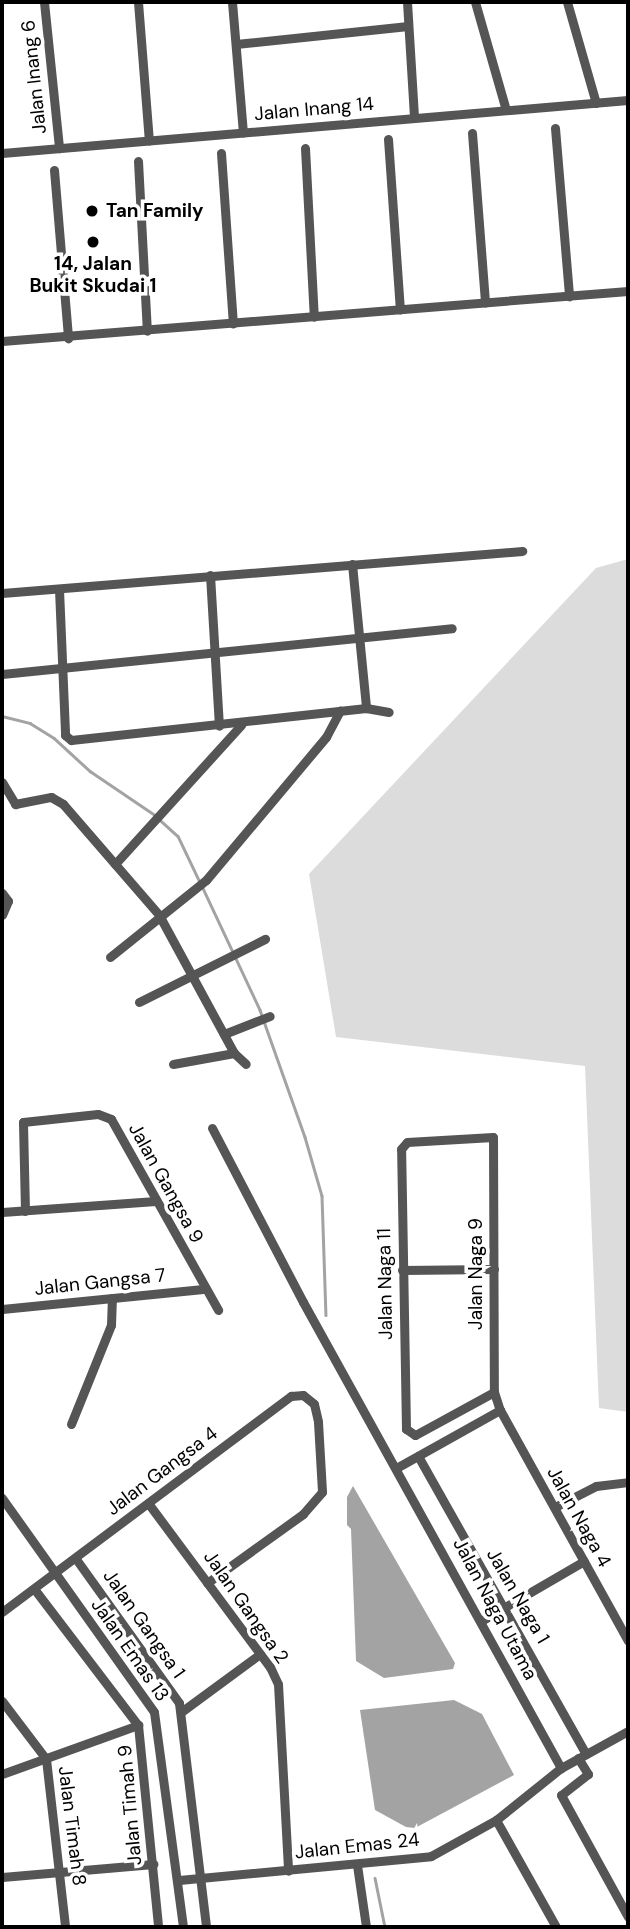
<!DOCTYPE html>
<style>
body{margin:0}
#map{position:relative;width:630px;height:1929px;overflow:hidden;background:#fff;font-family:"DM Sans",sans-serif}
div>[style]{position:absolute}
.green>*{inset:0;background:#dcdcdc}
.water>*{inset:0;background:#a3a3a3}
.stream>*{height:2.5px;margin:-1.25px;padding:0 1.25px;transform-origin:1.25px;border-radius:1.25px;background:#a3a3a3}
.minor>*{height:9px;margin:-4.5px;padding:0 4.5px;transform-origin:4.5px;border-radius:4.5px;background:#555}
.dots>*{width:19px;height:19px;translate:-50% -50%;box-sizing:border-box;border:4px solid #fff;border-radius:50%}
span{translate:-50% -50%;white-space:nowrap;text-align:center;line-height:1.15;-webkit-text-stroke:7px #fff;paint-order:stroke}
.street-label{font-size:19px;color:#000}
.poi-label{font-size:19px;color:#000;font-weight:700}
.left{translate:0 -50%;text-align:left}
.frame{position:absolute;inset:0;border:4px solid #000;pointer-events:none}
</style>
<div id="map">
<div class="green">
<div style="clip-path:polygon(628px 559px,628px 1412px,599px 1408px,585px 1066px,336px 1037px,309px 874px,596px 568px)"></div>
</div>
<div class="water">
<div style="clip-path:polygon(353px 1486px,455px 1663px,453px 1669px,384px 1678px,356px 1661px,351px 1529px,347px 1525px,347px 1497px)"></div>
<div style="clip-path:polygon(454px 1700px,482px 1714px,514px 1775px,415px 1828px,406px 1827px,375px 1810px,360px 1710px)"></div>
</div>
<div class="stream">
<div style="left:2px;top:716px;width:29px;rotate:14deg"></div>
<div style="left:30px;top:723px;width:28px;rotate:32deg"></div>
<div style="left:54px;top:738px;width:49px;rotate:42.5deg"></div>
<div style="left:90px;top:771px;width:78px;rotate:34.1deg"></div>
<div style="left:160px;top:820px;width:24px;rotate:42deg"></div>
<div style="left:178px;top:836px;width:49px;rotate:64.5deg"></div>
<div style="left:202px;top:886px;width:137px;rotate:64.9deg"></div>
<div style="left:260px;top:1010px;width:135px;rotate:70.5deg"></div>
<div style="left:305px;top:1137px;width:61px;rotate:73.9deg"></div>
<div style="left:322px;top:1196px;width:119px;rotate:88.1deg"></div>
<div style="left:375px;top:1878px;width:50px;rotate:78.5deg"></div>
</div>
<div class="minor">
<div style="left:44px;top:2px;width:147px;rotate:84.1deg"></div>
<div style="left:138px;top:2px;width:139px;rotate:85.5deg"></div>
<div style="left:232px;top:2px;width:131px;rotate:85.2deg"></div>
<div style="left:407px;top:2px;width:116px;rotate:86.5deg"></div>
<div style="left:475px;top:2px;width:112px;rotate:74deg"></div>
<div style="left:567px;top:2px;width:105px;rotate:74deg"></div>
<div style="left:236px;top:44px;width:173px;rotate:-6deg"></div>
<div style="left:555px;top:128px;width:169px;rotate:85.2deg"></div>
<div style="left:472px;top:133px;width:170px;rotate:85.6deg"></div>
<div style="left:388px;top:139px;width:171px;rotate:86deg"></div>
<div style="left:305px;top:148px;width:169px;rotate:87deg"></div>
<div style="left:2px;top:153px;width:628px;rotate:-4.84deg"></div>
<div style="left:221px;top:153px;width:171px;rotate:86deg"></div>
<div style="left:138px;top:161px;width:170px;rotate:87deg"></div>
<div style="left:54px;top:170px;width:169px;rotate:85.2deg"></div>
<div style="left:2px;top:341px;width:628px;rotate:-4.57deg"></div>
<div style="left:352px;top:564px;width:145px;rotate:84.4deg"></div>
<div style="left:210px;top:575px;width:151px;rotate:86.6deg"></div>
<div style="left:59px;top:589px;width:146px;rotate:87.6deg"></div>
<div style="left:65px;top:735px;width:8px;rotate:40deg"></div>
<div style="left:71px;top:740px;width:297px;rotate:-6.2deg"></div>
<div style="left:366px;top:708px;width:23px;rotate:10deg"></div>
<div style="left:2px;top:593px;width:522px;rotate:-4.62deg"></div>
<div style="left:2px;top:674px;width:452px;rotate:-5.8deg"></div>
<div style="left:2px;top:782px;width:26px;rotate:59deg"></div>
<div style="left:15px;top:804px;width:37px;rotate:-11deg"></div>
<div style="left:51px;top:797px;width:14px;rotate:30deg"></div>
<div style="left:63px;top:804px;width:147px;rotate:49.1deg"></div>
<div style="left:159px;top:915px;width:157px;rotate:61.5deg"></div>
<div style="left:234px;top:1053px;width:16px;rotate:43deg"></div>
<div style="left:115px;top:864px;width:188px;rotate:-47.8deg"></div>
<div style="left:2px;top:893px;width:10px;rotate:53deg"></div>
<div style="left:8px;top:901px;width:15px;rotate:113deg"></div>
<div style="left:110px;top:957px;width:123px;rotate:-38.7deg"></div>
<div style="left:206px;top:880px;width:187px;rotate:-50deg"></div>
<div style="left:326px;top:737px;width:30px;rotate:-62deg"></div>
<div style="left:139px;top:1002px;width:141px;rotate:-26.6deg"></div>
<div style="left:224px;top:1034px;width:49px;rotate:-21.4deg"></div>
<div style="left:173px;top:1064px;width:62px;rotate:-10.2deg"></div>
<div style="left:212px;top:1128px;width:196px;rotate:62.4deg"></div>
<div style="left:303px;top:1302px;width:533px;rotate:61.03deg"></div>
<div style="left:25px;top:1211px;width:89px;rotate:-91.3deg"></div>
<div style="left:23px;top:1122px;width:75px;rotate:-6.1deg"></div>
<div style="left:98px;top:1114px;width:14px;rotate:21deg"></div>
<div style="left:111px;top:1119px;width:219px;rotate:60.7deg"></div>
<div style="left:2px;top:1212px;width:154px;rotate:-4.1deg"></div>
<div style="left:402px;top:1270px;width:92px;rotate:-0.6deg"></div>
<div style="left:2px;top:1309px;width:202px;rotate:-5.7deg"></div>
<div style="left:494px;top:1392px;width:90px;rotate:151.4deg"></div>
<div style="left:415px;top:1435px;width:11px;rotate:-146deg"></div>
<div style="left:406px;top:1429px;width:280px;rotate:-91deg"></div>
<div style="left:401px;top:1149px;width:9px;rotate:-49deg"></div>
<div style="left:407px;top:1142px;width:86px;rotate:-3.3deg"></div>
<div style="left:493px;top:1137px;width:255px;rotate:89.8deg"></div>
<div style="left:494px;top:1392px;width:19px;rotate:72deg"></div>
<div style="left:500px;top:1410px;width:264px;rotate:61deg"></div>
<div style="left:71px;top:1424px;width:107px;rotate:-68deg"></div>
<div style="left:111px;top:1325px;width:27px;rotate:-88deg"></div>
<div style="left:418px;top:1456px;width:342px;rotate:60.6deg"></div>
<div style="left:398px;top:1467px;width:117px;rotate:-29.2deg"></div>
<div style="left:2px;top:1498px;width:262px;rotate:54.6deg"></div>
<div style="left:154px;top:1712px;width:217px;rotate:82.3deg"></div>
<div style="left:148px;top:1503px;width:204px;rotate:53.4deg"></div>
<div style="left:270px;top:1667px;width:19px;rotate:65deg"></div>
<div style="left:278px;top:1684px;width:187px;rotate:86.9deg"></div>
<div style="left:555px;top:1507px;width:46px;rotate:-27.1deg"></div>
<div style="left:596px;top:1486px;width:32px;rotate:-7deg"></div>
<div style="left:76px;top:1559px;width:177px;rotate:54.4deg"></div>
<div style="left:179px;top:1703px;width:226px;rotate:83.1deg"></div>
<div style="left:35px;top:1590px;width:170px;rotate:52.7deg"></div>
<div style="left:138px;top:1725px;width:203px;rotate:84.3deg"></div>
<div style="left:2px;top:1612px;width:361px;rotate:-36.8deg"></div>
<div style="left:291px;top:1396px;width:12px;rotate:-5deg"></div>
<div style="left:303px;top:1395px;width:14px;rotate:39deg"></div>
<div style="left:314px;top:1404px;width:18px;rotate:77deg"></div>
<div style="left:318px;top:1422px;width:70px;rotate:86.7deg"></div>
<div style="left:322px;top:1492px;width:29px;rotate:131deg"></div>
<div style="left:303px;top:1514px;width:118px;rotate:144.3deg"></div>
<div style="left:481px;top:1621px;width:119px;rotate:-30.2deg"></div>
<div style="left:2px;top:1701px;width:73px;rotate:52.8deg"></div>
<div style="left:46px;top:1759px;width:169px;rotate:83.5deg"></div>
<div style="left:181px;top:1712px;width:98px;rotate:-36.3deg"></div>
<div style="left:578px;top:1758px;width:19px;rotate:58deg"></div>
<div style="left:588px;top:1774px;width:34px;rotate:142deg"></div>
<div style="left:561px;top:1795px;width:139px;rotate:61.2deg"></div>
<div style="left:2px;top:1774px;width:145px;rotate:-19.8deg"></div>
<div style="left:496px;top:1820px;width:123px;rotate:60.7deg"></div>
<div style="left:357px;top:1865px;width:63px;rotate:81.7deg"></div>
<div style="left:2px;top:1877px;width:152px;rotate:-4.9deg"></div>
<div style="left:179px;top:1880px;width:253px;rotate:-5.4deg"></div>
<div style="left:431px;top:1856px;width:74px;rotate:-29deg"></div>
<div style="left:496px;top:1820px;width:83px;rotate:-38.7deg"></div>
<div style="left:561px;top:1768px;width:77px;rotate:-28.9deg"></div>
</div>
<div class="dots">
<div style="left:92px;top:211px;background:#000"></div>
<div style="left:93px;top:242px;background:#000"></div>
</div>
<div class="street-label">
<span style="left:34px;top:77px;rotate:-96deg">Jalan Inang 6</span>
<span style="left:314px;top:109px;rotate:-5deg">Jalan Inang 14</span>
<span style="left:166px;top:1183px;rotate:61deg">Jalan Gangsa 9</span>
<span style="left:476px;top:1274px;rotate:-90deg">Jalan Naga 9</span>
<span style="left:100px;top:1282px;rotate:-6deg">Jalan Gangsa 7</span>
<span style="left:385px;top:1284px;rotate:-91deg">Jalan Naga 11</span>
<span style="left:162px;top:1471px;rotate:-37deg">Jalan Gangsa 4</span>
<span style="left:579px;top:1517px;rotate:61deg">Jalan Naga 4</span>
<span style="left:518px;top:1596px;rotate:60deg">Jalan Naga 1</span>
<span style="left:246px;top:1607px;rotate:55deg">Jalan Gangsa 2</span>
<span style="left:495px;top:1609px;rotate:62deg">Jalan Naga Utama</span>
<span style="left:144px;top:1624px;rotate:55deg">Jalan Gangsa 1</span>
<span style="left:130px;top:1650px;rotate:55deg">Jalan Emas 13</span>
<span style="left:130px;top:1805px;rotate:-95deg">Jalan Timah 9</span>
<span style="left:72px;top:1826px;rotate:83deg">Jalan Timah 8</span>
<span style="left:357px;top:1846px;rotate:-6deg">Jalan Emas 24</span>
</div>
<div class="poi-label">
<span class="left" style="left:106px;top:211px">Tan Family</span>
<span style="left:93px;top:275px">14, Jalan<br>Bukit Skudai 1</span>
</div>
<div class="frame"></div>
</div>
